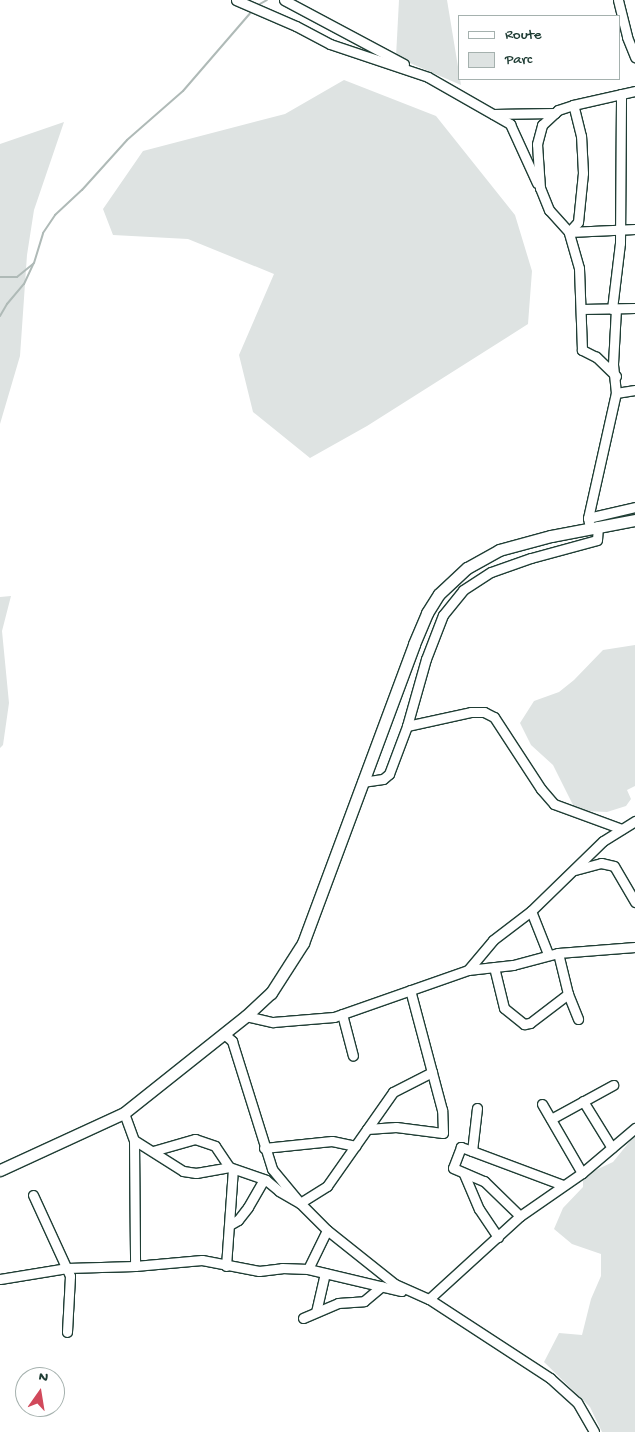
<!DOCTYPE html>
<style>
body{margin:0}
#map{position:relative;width:635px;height:1432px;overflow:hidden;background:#fff;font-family:"Gochi Hand",sans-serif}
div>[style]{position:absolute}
.green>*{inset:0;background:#dee3e2}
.stream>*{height:2px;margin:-1px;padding:0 1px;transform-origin:1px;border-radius:1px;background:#afbab7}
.roads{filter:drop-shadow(1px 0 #1f3d34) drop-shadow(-1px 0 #1f3d34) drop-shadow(0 1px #1f3d34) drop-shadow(0 -1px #1f3d34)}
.minor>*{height:9px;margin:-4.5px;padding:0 4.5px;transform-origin:4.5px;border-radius:4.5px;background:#fff}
.major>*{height:11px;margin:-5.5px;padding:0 5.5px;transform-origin:5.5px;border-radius:5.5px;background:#fff}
span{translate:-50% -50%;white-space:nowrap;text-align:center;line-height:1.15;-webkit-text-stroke:5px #fff;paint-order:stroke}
.legend{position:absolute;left:458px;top:15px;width:162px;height:65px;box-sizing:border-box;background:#fff;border:1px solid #a5b1ae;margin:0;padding:6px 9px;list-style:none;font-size:15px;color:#1f3d34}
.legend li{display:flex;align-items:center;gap:10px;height:25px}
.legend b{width:25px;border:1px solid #a5b1ae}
.north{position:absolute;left:15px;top:1367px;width:50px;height:50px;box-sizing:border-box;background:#fff;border:1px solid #a5b1ae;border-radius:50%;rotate:13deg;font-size:14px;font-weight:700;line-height:20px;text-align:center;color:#1f3d34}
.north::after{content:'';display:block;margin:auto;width:18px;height:22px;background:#d1495b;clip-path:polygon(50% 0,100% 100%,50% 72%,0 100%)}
</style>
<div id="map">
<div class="green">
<div style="clip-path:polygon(399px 0,447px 0,461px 85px,396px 57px)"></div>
<div style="clip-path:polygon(344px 80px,436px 116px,515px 215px,532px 271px,528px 324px,367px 426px,310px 458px,253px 412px,239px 355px,274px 274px,188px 239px,113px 235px,103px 209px,143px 151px,285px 114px)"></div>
<div style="clip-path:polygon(64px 122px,34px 210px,27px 255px,20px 356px,0 424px,0 144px)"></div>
<div style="clip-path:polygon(11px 596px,2px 631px,9px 703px,3px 745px,0 748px,0 597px)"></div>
<div style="clip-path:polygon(635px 645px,635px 786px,627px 790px,631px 799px,626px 806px,607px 812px,586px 811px,574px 807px,553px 765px,531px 745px,520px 723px,534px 701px,559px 692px,574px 680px,603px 650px)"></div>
<div style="clip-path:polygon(635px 1135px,635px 1432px,602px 1432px,590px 1407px,544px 1362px,559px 1333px,582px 1335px,591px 1299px,601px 1276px,601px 1254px,572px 1244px,554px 1229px,563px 1208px,583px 1187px,583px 1176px,613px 1162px)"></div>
</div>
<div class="stream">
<div style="left:258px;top:5px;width:10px;rotate:-29deg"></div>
<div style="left:0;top:277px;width:17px"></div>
<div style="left:17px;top:277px;width:21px;rotate:-39deg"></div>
<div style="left:0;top:316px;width:14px;rotate:-60deg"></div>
<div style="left:7px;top:304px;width:26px;rotate:-50deg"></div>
<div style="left:24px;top:284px;width:23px;rotate:-65deg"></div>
<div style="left:34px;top:263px;width:31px;rotate:-73deg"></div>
<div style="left:43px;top:233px;width:22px;rotate:-56deg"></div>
<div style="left:55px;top:215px;width:37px;rotate:-43deg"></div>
<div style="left:82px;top:190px;width:67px;rotate:-48deg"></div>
<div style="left:127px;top:140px;width:74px;rotate:-41.2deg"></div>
<div style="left:183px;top:91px;width:107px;rotate:-49.2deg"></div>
</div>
<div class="roads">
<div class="minor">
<div style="left:236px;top:0;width:65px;rotate:23.4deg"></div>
<div style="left:296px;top:26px;width:38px;rotate:28deg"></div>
<div style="left:330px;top:44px;width:103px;rotate:18.6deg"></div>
<div style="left:428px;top:77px;width:95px;rotate:29.8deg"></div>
<div style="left:510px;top:124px;width:65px;rotate:65.4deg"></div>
<div style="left:284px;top:0;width:136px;rotate:28.1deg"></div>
<div style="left:618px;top:0;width:38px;rotate:76deg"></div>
<div style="left:627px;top:37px;width:22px;rotate:68deg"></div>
<div style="left:493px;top:114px;width:62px;rotate:-0.9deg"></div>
<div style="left:569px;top:232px;width:13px;rotate:-48deg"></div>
<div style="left:578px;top:222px;width:49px;rotate:-84.2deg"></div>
<div style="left:583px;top:173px;width:37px;rotate:-93deg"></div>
<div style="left:581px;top:136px;width:32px;rotate:-104deg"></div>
<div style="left:569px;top:232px;width:66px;rotate:-2.6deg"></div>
<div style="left:581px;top:309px;width:54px;rotate:-1.1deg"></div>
<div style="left:612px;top:309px;width:66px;rotate:-83.1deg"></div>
<div style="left:620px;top:243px;width:149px;rotate:-89.6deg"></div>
<div style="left:616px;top:376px;width:28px;rotate:-136deg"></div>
<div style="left:596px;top:357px;width:16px;rotate:-153deg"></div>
<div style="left:582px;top:350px;width:82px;rotate:-92.1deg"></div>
<div style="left:579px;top:268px;width:37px;rotate:-106deg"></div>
<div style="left:569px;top:232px;width:30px;rotate:-132deg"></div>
<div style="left:549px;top:210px;width:24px;rotate:-112deg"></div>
<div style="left:540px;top:188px;width:44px;rotate:-93.9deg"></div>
<div style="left:537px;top:144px;width:20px;rotate:-75deg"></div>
<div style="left:542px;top:125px;width:22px;rotate:-43deg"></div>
<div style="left:558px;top:110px;width:16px;rotate:-18deg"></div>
<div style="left:573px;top:105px;width:64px;rotate:-12.7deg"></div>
<div style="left:616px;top:393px;width:19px;rotate:-9deg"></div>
<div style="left:588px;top:518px;width:48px;rotate:-13.2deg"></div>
<div style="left:590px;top:528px;width:10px;rotate:-101deg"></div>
<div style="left:588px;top:518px;width:128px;rotate:-77.4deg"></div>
<div style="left:616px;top:393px;width:29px;rotate:-96deg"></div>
<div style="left:613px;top:364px;width:55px;rotate:-86.9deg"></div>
<div style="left:407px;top:726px;width:66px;rotate:-12.3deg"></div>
<div style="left:471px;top:712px;width:13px"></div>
<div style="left:484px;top:712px;width:11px;rotate:27deg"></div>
<div style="left:494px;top:717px;width:86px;rotate:56.9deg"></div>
<div style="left:541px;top:789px;width:20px;rotate:49deg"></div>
<div style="left:554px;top:804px;width:72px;rotate:20.2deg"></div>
<div style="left:362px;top:782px;width:21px;rotate:-8deg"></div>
<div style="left:383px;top:779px;width:8px;rotate:-40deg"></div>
<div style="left:389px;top:774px;width:51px;rotate:-69.4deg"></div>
<div style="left:407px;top:726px;width:70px;rotate:-74.2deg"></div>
<div style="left:426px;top:659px;width:47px;rotate:-68.9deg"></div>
<div style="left:443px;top:615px;width:32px;rotate:-51deg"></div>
<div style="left:463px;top:590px;width:33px;rotate:-33deg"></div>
<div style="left:491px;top:572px;width:42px;rotate:-19.3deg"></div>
<div style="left:531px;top:558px;width:68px;rotate:-15.3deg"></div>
<div style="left:597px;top:540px;width:14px;rotate:-86deg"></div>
<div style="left:575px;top:870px;width:27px;rotate:-15deg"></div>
<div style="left:601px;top:863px;width:13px;rotate:13deg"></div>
<div style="left:614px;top:866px;width:42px;rotate:59.7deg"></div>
<div style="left:531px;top:911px;width:46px;rotate:68.4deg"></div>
<div style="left:558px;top:953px;width:42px;rotate:76.3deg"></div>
<div style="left:568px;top:994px;width:27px;rotate:68deg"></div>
<div style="left:494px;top:967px;width:42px;rotate:76.3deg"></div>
<div style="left:504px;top:1008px;width:26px;rotate:39deg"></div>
<div style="left:524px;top:1024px;width:6px;rotate:-9deg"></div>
<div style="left:530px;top:1023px;width:48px;rotate:-37.3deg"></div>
<div style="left:468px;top:970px;width:39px;rotate:-50deg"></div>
<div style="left:493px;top:940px;width:48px;rotate:-37.3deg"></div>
<div style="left:531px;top:911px;width:100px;rotate:-44.2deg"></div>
<div style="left:603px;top:841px;width:38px;rotate:-32deg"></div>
<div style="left:342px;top:1014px;width:43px;rotate:75.3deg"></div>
<div style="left:246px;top:1016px;width:28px;rotate:13deg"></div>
<div style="left:273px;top:1022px;width:61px;rotate:-4.7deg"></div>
<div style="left:334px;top:1017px;width:142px;rotate:-19.3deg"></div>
<div style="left:468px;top:970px;width:45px;rotate:-6.3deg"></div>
<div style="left:513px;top:965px;width:47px;rotate:-14.9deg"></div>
<div style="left:558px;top:953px;width:77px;rotate:-4.5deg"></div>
<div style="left:224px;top:1034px;width:11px;rotate:41deg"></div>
<div style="left:232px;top:1041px;width:134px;rotate:72.6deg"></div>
<div style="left:272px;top:1169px;width:44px;rotate:50.5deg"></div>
<div style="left:300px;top:1203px;width:38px;rotate:45deg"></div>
<div style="left:327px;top:1230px;width:87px;rotate:38.5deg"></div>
<div style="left:395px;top:1284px;width:37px;rotate:24deg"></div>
<div style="left:429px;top:1299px;width:145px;rotate:33.1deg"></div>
<div style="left:550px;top:1378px;width:36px;rotate:42deg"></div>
<div style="left:577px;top:1402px;width:34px;rotate:60deg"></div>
<div style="left:583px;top:1101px;width:55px;rotate:58.3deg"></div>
<div style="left:542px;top:1104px;width:80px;rotate:59.9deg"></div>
<div style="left:477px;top:1108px;width:43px;rotate:96.6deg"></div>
<div style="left:472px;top:1151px;width:97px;rotate:20.5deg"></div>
<div style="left:124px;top:1113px;width:29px;rotate:70deg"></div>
<div style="left:134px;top:1140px;width:126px;rotate:89.5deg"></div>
<div style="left:551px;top:1119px;width:71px;rotate:-28.7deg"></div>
<div style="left:367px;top:1129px;width:29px;rotate:-4deg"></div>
<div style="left:396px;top:1127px;width:47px;rotate:7.3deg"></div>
<div style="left:443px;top:1133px;width:23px;rotate:-92deg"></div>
<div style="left:442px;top:1110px;width:124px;rotate:-104.9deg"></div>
<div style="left:134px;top:1140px;width:58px;rotate:32.3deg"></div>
<div style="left:183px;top:1171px;width:13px;rotate:9deg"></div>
<div style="left:196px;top:1173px;width:34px;rotate:-10deg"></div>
<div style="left:229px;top:1167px;width:39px;rotate:19deg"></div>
<div style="left:266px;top:1180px;width:17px;rotate:40deg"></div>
<div style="left:279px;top:1191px;width:24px;rotate:30deg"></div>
<div style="left:300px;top:1203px;width:32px;rotate:-32deg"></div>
<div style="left:327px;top:1186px;width:115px;rotate:-54.9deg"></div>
<div style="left:393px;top:1092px;width:44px;rotate:-27.1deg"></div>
<div style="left:264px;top:1148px;width:68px;rotate:-5.9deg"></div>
<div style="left:332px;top:1141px;width:24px;rotate:12deg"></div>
<div style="left:153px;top:1151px;width:44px;rotate:-15.9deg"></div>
<div style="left:195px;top:1139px;width:21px;rotate:19deg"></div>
<div style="left:215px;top:1146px;width:25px;rotate:56deg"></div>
<div style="left:472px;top:1151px;width:12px;rotate:-160deg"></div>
<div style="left:461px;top:1147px;width:22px;rotate:111deg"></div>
<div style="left:453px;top:1168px;width:34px;rotate:23deg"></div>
<div style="left:484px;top:1181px;width:50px;rotate:44.2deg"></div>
<div style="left:464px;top:1174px;width:38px;rotate:67deg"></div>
<div style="left:479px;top:1209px;width:34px;rotate:56deg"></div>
<div style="left:33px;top:1195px;width:89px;rotate:65.4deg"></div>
<div style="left:70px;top:1276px;width:56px;rotate:93.1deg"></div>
<div style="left:231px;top:1224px;width:8px;rotate:-30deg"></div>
<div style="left:238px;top:1220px;width:16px;rotate:-52deg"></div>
<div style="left:248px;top:1207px;width:32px;rotate:-60deg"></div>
<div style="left:226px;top:1266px;width:97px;rotate:-85.9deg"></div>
<div style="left:308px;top:1269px;width:43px;rotate:-64deg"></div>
<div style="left:0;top:1279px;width:68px;rotate:-9.3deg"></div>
<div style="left:67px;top:1268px;width:68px;rotate:-1.7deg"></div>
<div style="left:135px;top:1266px;width:67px;rotate:-5.1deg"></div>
<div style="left:202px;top:1260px;width:58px;rotate:10.9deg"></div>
<div style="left:259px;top:1271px;width:23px;rotate:-7deg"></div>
<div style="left:282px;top:1268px;width:26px;rotate:2deg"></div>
<div style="left:308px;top:1269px;width:96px;rotate:13.3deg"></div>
<div style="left:429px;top:1299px;width:123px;rotate:-42.4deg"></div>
<div style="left:520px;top:1216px;width:75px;rotate:-34.7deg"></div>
<div style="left:582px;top:1173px;width:70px;rotate:-40.3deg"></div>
<div style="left:316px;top:1312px;width:40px;rotate:-77deg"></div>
<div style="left:303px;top:1318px;width:38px;rotate:-23deg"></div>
<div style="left:338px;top:1303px;width:26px;rotate:-4deg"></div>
<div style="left:364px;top:1301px;width:23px;rotate:-40deg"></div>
</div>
<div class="major">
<div style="left:0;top:1170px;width:136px;rotate:-24.7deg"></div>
<div style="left:124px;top:1113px;width:156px;rotate:-38.5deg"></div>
<div style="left:246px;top:1016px;width:34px;rotate:-43deg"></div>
<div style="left:271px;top:993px;width:59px;rotate:-57.4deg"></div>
<div style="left:303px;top:943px;width:319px;rotate:-69.6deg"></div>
<div style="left:414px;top:644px;width:34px;rotate:-67deg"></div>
<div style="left:427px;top:613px;width:22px;rotate:-58deg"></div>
<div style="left:439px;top:594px;width:38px;rotate:-43deg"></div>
<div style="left:467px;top:568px;width:37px;rotate:-29deg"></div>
<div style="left:499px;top:550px;width:54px;rotate:-15.1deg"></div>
<div style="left:551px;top:536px;width:86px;rotate:-10.8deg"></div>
</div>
</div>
<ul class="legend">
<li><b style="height:6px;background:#fff"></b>Route</li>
<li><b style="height:14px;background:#dee3e2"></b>Parc</li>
</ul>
<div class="north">N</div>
</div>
